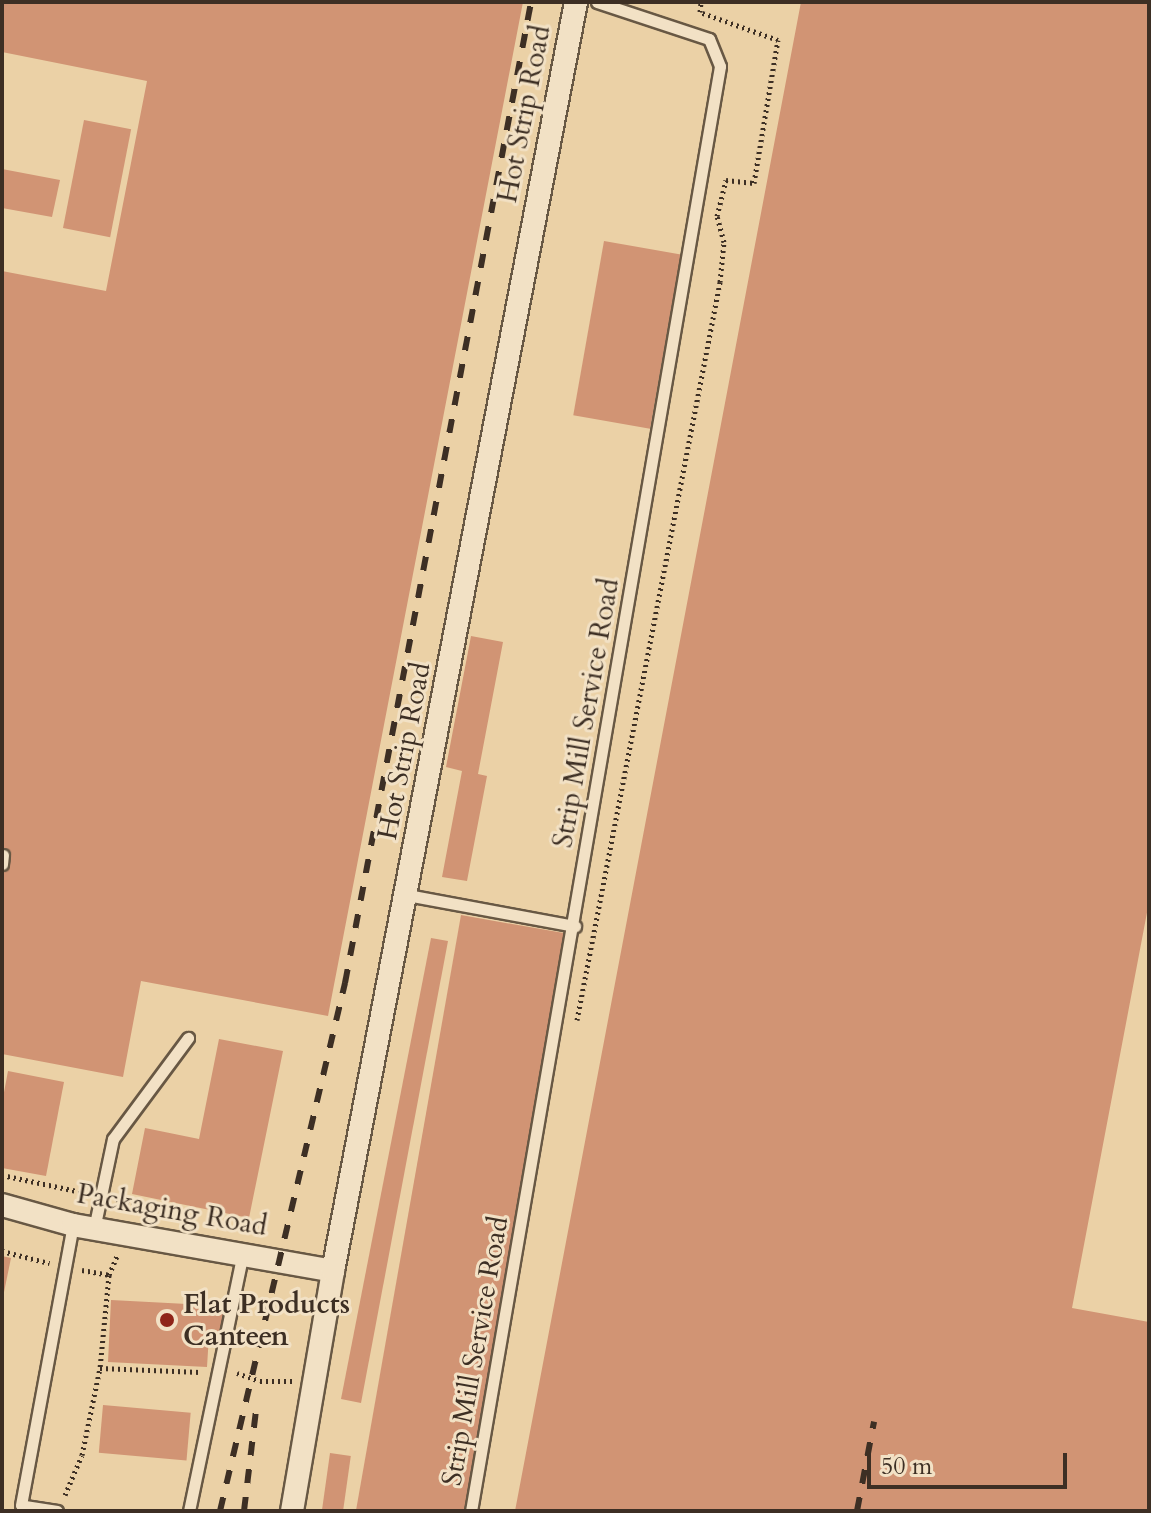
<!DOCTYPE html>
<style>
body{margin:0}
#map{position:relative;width:1151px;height:1513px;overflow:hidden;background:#ebd1a6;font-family:Cardo,serif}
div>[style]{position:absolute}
.building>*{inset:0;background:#d19474;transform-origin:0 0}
.path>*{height:5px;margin-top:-2.5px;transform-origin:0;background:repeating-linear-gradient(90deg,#3d2f24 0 2px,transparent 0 6px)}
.roads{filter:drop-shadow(2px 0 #685844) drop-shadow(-2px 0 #685844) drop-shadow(0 2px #685844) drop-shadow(0 -2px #685844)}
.service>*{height:11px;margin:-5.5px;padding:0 5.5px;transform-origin:5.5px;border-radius:5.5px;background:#f2e1c5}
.minor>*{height:22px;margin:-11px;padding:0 11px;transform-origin:11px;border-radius:11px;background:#f2e1c5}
.rail>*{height:6px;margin-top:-3px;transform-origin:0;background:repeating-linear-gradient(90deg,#3d2f24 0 14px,transparent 0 28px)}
.dots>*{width:22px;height:22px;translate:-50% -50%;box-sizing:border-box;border:4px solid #f2e1c5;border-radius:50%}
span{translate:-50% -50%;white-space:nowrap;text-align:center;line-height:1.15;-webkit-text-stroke:6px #f2e1c5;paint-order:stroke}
.street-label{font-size:28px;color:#3d2f24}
.poi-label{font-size:28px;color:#3d2f24;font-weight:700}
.left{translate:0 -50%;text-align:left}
.frame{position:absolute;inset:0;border:4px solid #3d2f24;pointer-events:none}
.scale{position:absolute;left:867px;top:1453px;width:200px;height:36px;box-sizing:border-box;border:4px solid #3d2f24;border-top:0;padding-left:10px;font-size:24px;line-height:28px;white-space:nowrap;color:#3d2f24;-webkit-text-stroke:6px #f2e1c5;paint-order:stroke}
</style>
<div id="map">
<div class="building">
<div style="clip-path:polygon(2px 2px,523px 2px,328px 1016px,141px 981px,123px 1077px,2px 1054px,2px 271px,106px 291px,147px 81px,2px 52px)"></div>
<div style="clip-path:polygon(801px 2px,1149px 2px,1149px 902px,1072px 1308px,1149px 1322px,1149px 1511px,515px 1511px)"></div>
<div style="left:84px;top:120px;width:48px;height:110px;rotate:11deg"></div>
<div style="clip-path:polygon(2px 169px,60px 180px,52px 217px,2px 208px)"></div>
<div style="left:604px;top:241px;width:78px;height:177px;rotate:10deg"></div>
<div style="clip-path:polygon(471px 636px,503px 642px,478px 774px,487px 776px,467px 881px,442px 877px,462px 771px,446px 767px)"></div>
<div style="left:461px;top:915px;width:110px;height:607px;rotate:10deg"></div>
<div style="clip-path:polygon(431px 938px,448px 941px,361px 1403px,341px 1399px)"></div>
<div style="clip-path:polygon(219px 1039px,283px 1051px,249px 1218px,132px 1194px,145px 1128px,199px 1139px)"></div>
<div style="clip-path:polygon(8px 1071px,64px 1082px,46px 1176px,2px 1168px,2px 1103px)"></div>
<div style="clip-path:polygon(2px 1256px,11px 1258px,3px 1297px,2px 1297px)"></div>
<div style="clip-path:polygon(111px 1300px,225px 1306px,224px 1336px,209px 1335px,207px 1367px,108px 1362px)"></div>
<div style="left:103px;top:1405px;width:88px;height:48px;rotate:5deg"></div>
<div style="left:330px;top:1453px;width:21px;height:59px;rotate:8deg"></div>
</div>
<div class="path">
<div style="left:577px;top:1020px;width:752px;rotate:-79.03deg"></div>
<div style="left:720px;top:282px;width:40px;rotate:-84.3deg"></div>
<div style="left:724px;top:242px;width:27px;rotate:-105deg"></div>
<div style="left:717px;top:216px;width:37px;rotate:-76deg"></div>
<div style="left:726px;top:180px;width:28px;rotate:6deg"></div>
<div style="left:754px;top:183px;width:145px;rotate:-80.5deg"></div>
<div style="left:778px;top:40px;width:83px;rotate:-160.3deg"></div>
<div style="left:700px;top:12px;width:10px;rotate:-84deg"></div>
<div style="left:2px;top:1175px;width:86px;rotate:12.1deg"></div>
<div style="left:116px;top:1199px;width:18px;rotate:13deg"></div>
<div style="left:134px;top:1203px;width:11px;rotate:105deg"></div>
<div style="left:2px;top:1251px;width:49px;rotate:14.3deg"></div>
<div style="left:82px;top:1270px;width:27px;rotate:10deg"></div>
<div style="left:109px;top:1275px;width:93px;rotate:95.5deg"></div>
<div style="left:100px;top:1368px;width:100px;rotate:2.3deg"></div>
<div style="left:109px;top:1275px;width:23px;rotate:-67deg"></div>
<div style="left:237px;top:1373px;width:24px;rotate:19deg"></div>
<div style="left:260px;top:1381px;width:33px"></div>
<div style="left:65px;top:1495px;width:43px;rotate:-67deg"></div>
<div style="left:82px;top:1455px;width:89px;rotate:-78.3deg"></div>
</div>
<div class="roads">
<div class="service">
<div style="left:2px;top:864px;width:9px;rotate:-84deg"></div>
<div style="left:407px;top:895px;width:171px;rotate:10.5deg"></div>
<div style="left:94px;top:1229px;width:92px;rotate:-78.1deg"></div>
<div style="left:113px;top:1139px;width:126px;rotate:-53.4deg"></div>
<div style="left:57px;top:1511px;width:36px;rotate:-171deg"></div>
<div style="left:21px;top:1505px;width:285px;rotate:-79.5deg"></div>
<div style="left:189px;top:1511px;width:264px;rotate:-78.2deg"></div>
<div style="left:471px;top:1511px;width:1466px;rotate:-80.22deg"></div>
<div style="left:720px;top:66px;width:29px;rotate:-112deg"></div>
<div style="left:709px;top:39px;width:118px;rotate:-161.7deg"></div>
</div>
<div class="minor">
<div style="left:2px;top:1205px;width:74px;rotate:15.7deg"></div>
<div style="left:73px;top:1225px;width:264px;rotate:10deg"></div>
<div style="left:292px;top:1511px;width:243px;rotate:-80.3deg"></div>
<div style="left:333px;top:1271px;width:1292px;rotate:-79.16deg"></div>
</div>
</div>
<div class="rail">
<div style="left:220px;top:1511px;width:543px;rotate:-76.68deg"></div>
<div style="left:345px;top:983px;width:998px;rotate:-79.26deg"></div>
<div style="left:244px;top:1511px;width:102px;rotate:-83.2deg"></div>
<div style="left:857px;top:1511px;width:91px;rotate:-79.2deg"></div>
</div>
<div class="dots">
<div style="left:167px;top:1320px;background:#8f2418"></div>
</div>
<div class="street-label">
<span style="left:524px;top:114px;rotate:-79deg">Hot Strip Road</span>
<span style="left:586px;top:713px;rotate:-80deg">Strip Mill Service Road</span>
<span style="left:404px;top:751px;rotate:-79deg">Hot Strip Road</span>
<span style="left:172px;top:1210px;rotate:10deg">Packaging Road</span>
<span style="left:475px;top:1351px;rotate:-80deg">Strip Mill Service Road</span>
</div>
<div class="poi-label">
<span class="left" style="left:183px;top:1320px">Flat Products<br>Canteen</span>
</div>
<div class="frame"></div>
<div class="scale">50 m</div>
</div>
